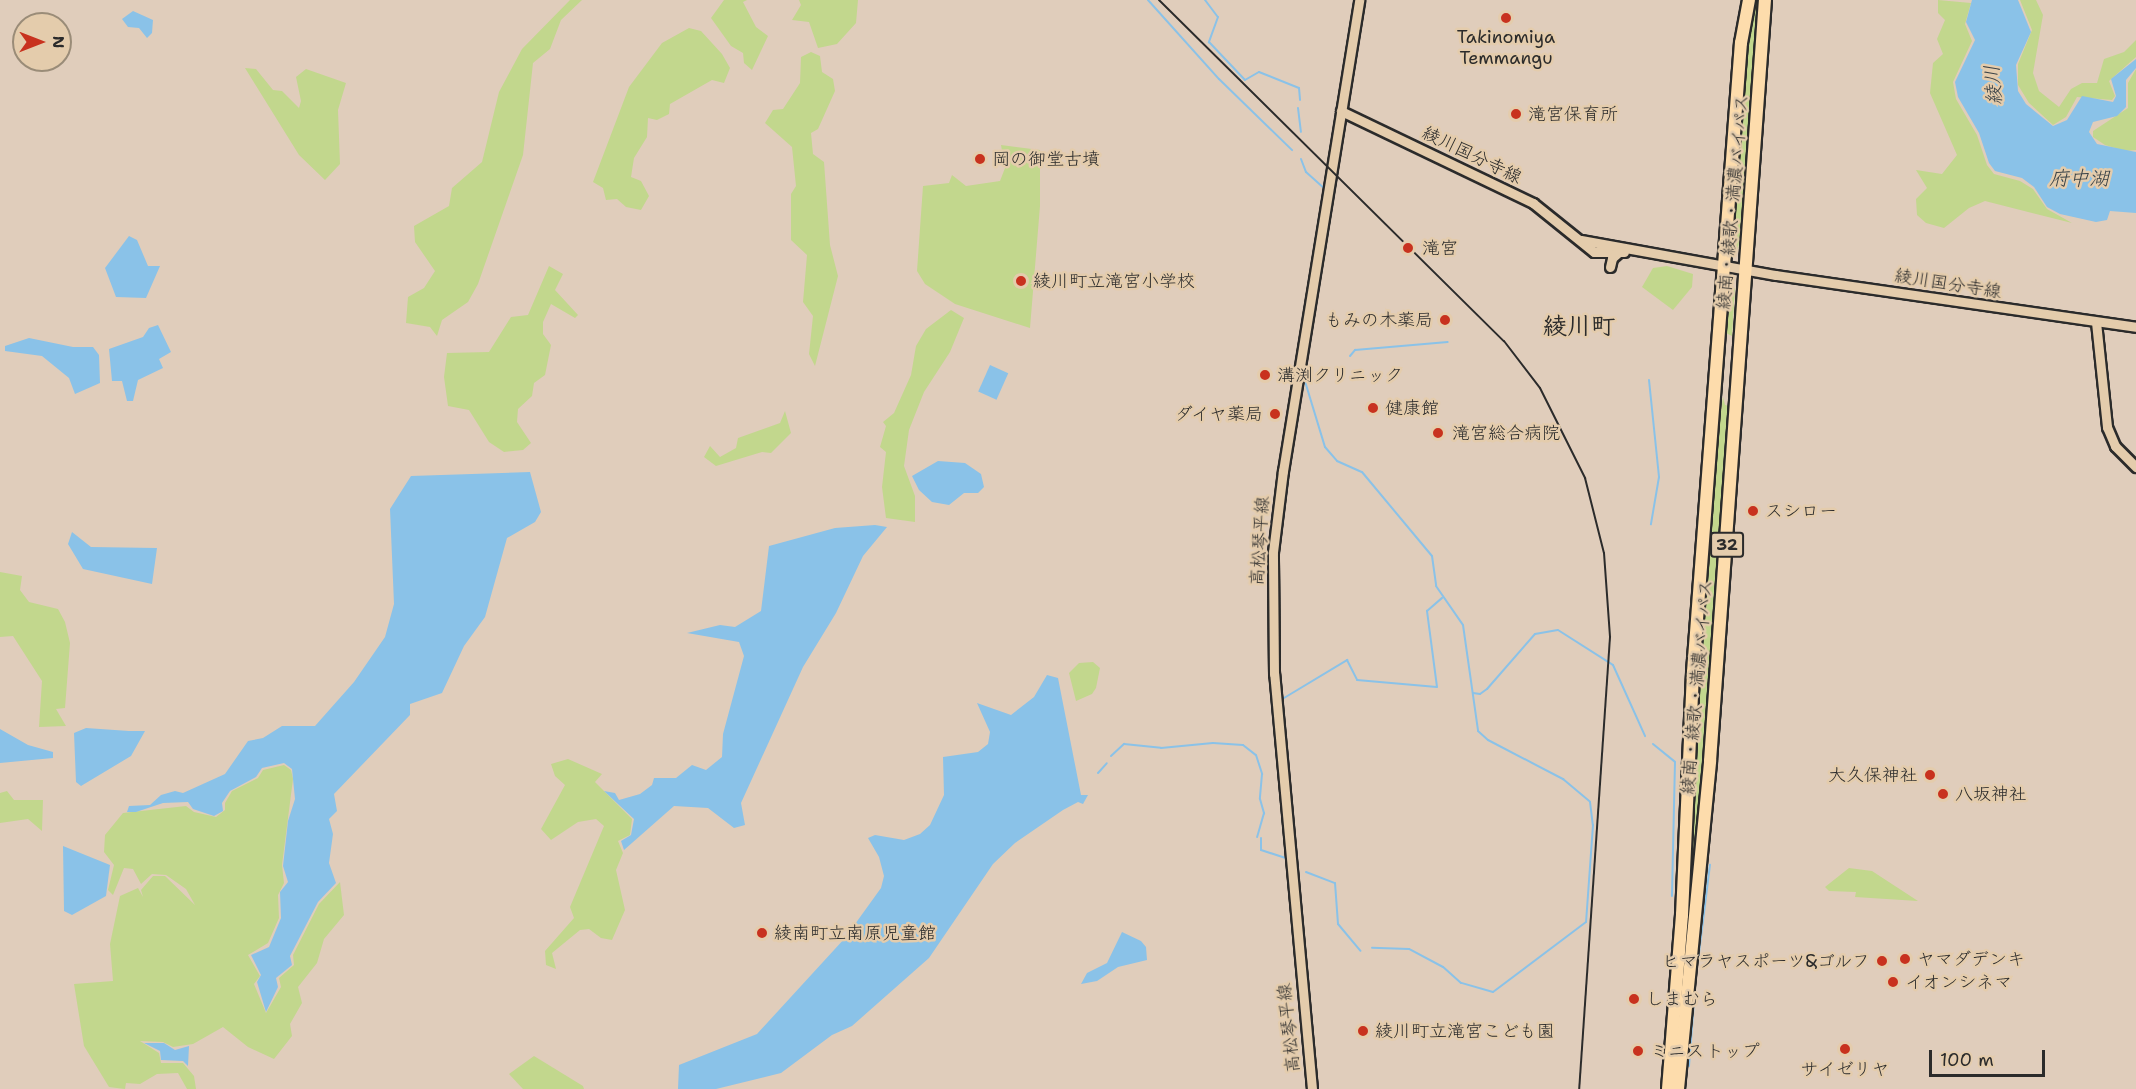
<!DOCTYPE html>
<meta charset="utf-8">
<style>
body{margin:0}
#map{position:relative;width:2136px;height:1089px;overflow:hidden;background:#e0cdbb;font-family:"Shantell Sans","Klee One",sans-serif}
div>[style]{position:absolute}
.green>*{inset:0;background:#c2d78d}
.water>*{inset:0;background:#8ac2e8;transform-origin:0 0}
.stream>*{height:2px;margin:-1px;padding:0 1px;transform-origin:1px;border-radius:1px;background:#8ac2e8}
.roads{filter:drop-shadow(2px 0 #2b2b2b) drop-shadow(-2px 0 #2b2b2b) drop-shadow(0 2px #2b2b2b) drop-shadow(0 -2px #2b2b2b)}
.secondary>*{height:9px;margin:-4.5px;padding:0 4.5px;transform-origin:4.5px;border-radius:4.5px;background:#e4ccac}
.highway>*{height:12px;margin:-6px;padding:0 6px;transform-origin:6px;border-radius:6px;background:#fddcac}
.rail>*{height:2px;margin:-1px;padding:0 1px;transform-origin:1px;border-radius:1px;background:#2b2b2b}
.dots>*{width:16px;height:16px;translate:-50% -50%;box-sizing:border-box;border:3px solid #e4ccac;border-radius:50%}
span{translate:-50% -50%;white-space:nowrap;text-align:center;line-height:1.15;-webkit-text-stroke:5px #e4ccac;paint-order:stroke}
.shield-label span{padding:2px 4px;background:#e4ccac;border:2px solid;border-radius:4px;-webkit-text-stroke-width:0}
.shield-label{font-size:16px;color:#2b2b2b;font-weight:700}
.poi-label{font-size:18px;color:#2b2b2b}
.left{translate:0 -50%;text-align:left}
.right{translate:-100% -50%;text-align:right}
.street-label{font-size:18px;color:#2b2b2b}
.water-label{font-size:20px;color:#394247;font-style:italic}
.district-label{font-size:24px;color:#2b2b2b;font-weight:700}
.north{position:absolute;left:12px;top:12px;width:60px;height:60px;box-sizing:border-box;background:#e4ccac;border:2px solid #9a8c78;border-radius:50%;rotate:90deg;font-size:16px;font-weight:700;line-height:24px;text-align:center;color:#2b2b2b}
.north::after{content:'';display:block;margin:auto;width:21px;height:27px;background:#c8321e;clip-path:polygon(50% 0,100% 100%,50% 72%,0 100%)}
.scale{position:absolute;left:1929px;top:1050px;width:116px;height:27px;box-sizing:border-box;border:3px solid #2b2b2b;border-top:0;padding-left:8px;font-size:18px;line-height:21px;white-space:nowrap;color:#2b2b2b;-webkit-text-stroke:4px #e4ccac;paint-order:stroke}
</style>
<div id="map">
<div class="green">
<div style="clip-path:polygon(570px 0,582px 0,561px 20px,550px 49px,533px 63px,523px 155px,478px 284px,468px 302px,442px 320px,437px 336px,430px 327px,406px 323px,408px 297px,424px 288px,435px 271px,415px 242px,414px 226px,449px 206px,452px 188px,482px 162px,499px 92px,522px 49px)"></div>
<div style="clip-path:polygon(724px 0,747px 0,743px 2px,756px 27px,768px 36px,752px 70px,744px 63px,743px 53px,731px 46px,711px 18px)"></div>
<div style="clip-path:polygon(799px 0,858px 0,856px 23px,837px 44px,818px 48px,809px 22px,792px 20px,801px 5px)"></div>
<div style="clip-path:polygon(1755px 0,1760px 0,1749px 166px,1738px 249px,1731px 249px,1746px 34px)"></div>
<div style="clip-path:polygon(1938px 0,1971px 3px,1965px 24px,1972px 41px,1953px 82px,1956px 99px,1977px 135px,1987px 165px,1994px 174px,2020px 181px,2033px 189px,2047px 209px,2072px 223px,1985px 201px,1969px 208px,1944px 228px,1926px 223px,1917px 215px,1916px 199px,1927px 188px,1916px 170px,1942px 174px,1957px 155px,1930px 93px,1933px 63px,1943px 54px,1937px 39px,1945px 20px,1938px 13px)"></div>
<div style="clip-path:polygon(2020px 0,2036px 0,2043px 15px,2033px 73px,2039px 91px,2059px 107px,2071px 89px,2082px 83px,2097px 83px,2104px 59px,2124px 52px,2136px 40px,2136px 57px,2109px 81px,2115px 96px,2112px 100px,2077px 97px,2066px 117px,2053px 125px,2029px 103px,2018px 85px,2018px 64px,2032px 30px)"></div>
<div style="clip-path:polygon(689px 28px,701px 31px,722px 54px,730px 68px,724px 83px,712px 80px,670px 104px,669px 114px,657px 120px,648px 118px,647px 137px,634px 158px,631px 177px,641px 181px,649px 196px,641px 210px,626px 207px,617px 199px,606px 200px,603px 188px,593px 182px,629px 87px,662px 43px)"></div>
<div style="clip-path:polygon(811px 52px,820px 56px,822px 72px,833px 79px,835px 91px,818px 129px,811px 133px,813px 154px,824px 162px,830px 245px,838px 276px,815px 366px,809px 354px,813px 316px,803px 302px,807px 255px,791px 240px,791px 194px,796px 186px,792px 147px,765px 123px,773px 110px,783px 109px,800px 83px,801px 57px)"></div>
<div style="clip-path:polygon(245px 68px,256px 69px,273px 90px,282px 91px,299px 108px,301px 101px,296px 77px,306px 69px,346px 83px,338px 110px,340px 164px,325px 180px,299px 155px)"></div>
<div style="clip-path:polygon(2136px 69px,2136px 150px,2125px 151px,2105px 145px,2093px 137px,2093px 131px,2128px 108px,2128px 83px)"></div>
<div style="clip-path:polygon(1001px 145px,1040px 150px,1040px 206px,1030px 328px,955px 304px,925px 284px,917px 271px,923px 186px,949px 183px,952px 175px,966px 186px,1000px 181px,1005px 168px)"></div>
<div style="clip-path:polygon(549px 266px,563px 274px,555px 290px,578px 315px,575px 318px,551px 304px,543px 322px,543px 334px,551px 345px,545px 375px,534px 383px,532px 396px,518px 409px,517px 422px,531px 443px,523px 450px,504px 452px,489px 442px,469px 410px,448px 406px,444px 377px,447px 353px,489px 352px,511px 317px,528px 315px)"></div>
<div style="clip-path:polygon(1667px 266px,1693px 274px,1692px 287px,1673px 310px,1642px 287px,1653px 268px)"></div>
<div style="clip-path:polygon(1731px 288px,1735px 288px,1732px 336px,1726px 333px)"></div>
<div style="clip-path:polygon(951px 310px,964px 318px,950px 352px,924px 392px,909px 430px,904px 466px,915px 496px,915px 522px,886px 518px,882px 487px,886px 452px,880px 447px,886px 426px,883px 422px,894px 413px,911px 375px,916px 346px,926px 329px)"></div>
<div style="clip-path:polygon(1723px 397px,1725px 405px,1729px 406px,1723px 549px,1702px 802px,1680px 993px,1693px 734px,1712px 478px)"></div>
<div style="clip-path:polygon(785px 411px,791px 433px,771px 453px,762px 452px,716px 466px,704px 457px,710px 446px,720px 457px,736px 448px,738px 438px,780px 423px)"></div>
<div style="clip-path:polygon(0 572px,22px 576px,20px 590px,29px 602px,58px 609px,65px 622px,70px 643px,65px 708px,56px 709px,66px 726px,39px 727px,42px 681px,13px 636px,0 637px)"></div>
<div style="clip-path:polygon(1093px 662px,1100px 668px,1096px 688px,1092px 694px,1076px 701px,1069px 673px,1079px 663px)"></div>
<div style="clip-path:polygon(568px 759px,602px 774px,595px 782px,632px 819px,630px 835px,618px 841px,623px 853px,616px 870px,625px 910px,612px 940px,601px 938px,589px 929px,580px 930px,552px 953px,556px 969px,546px 965px,545px 951px,574px 918px,570px 907px,604px 826px,596px 819px,578px 822px,551px 840px,541px 829px,565px 785px,555px 776px,551px 764px)"></div>
<div style="clip-path:polygon(284px 765px,291px 770px,293px 779px,282px 865px,284px 883px,278px 895px,279px 918px,268px 943px,248px 955px,260px 976px,254px 984px,266px 1013px,281px 987px,279px 978px,294px 965px,293px 955px,319px 904px,340px 882px,344px 915px,324px 939px,317px 963px,298px 987px,302px 1003px,290px 1024px,292px 1036px,274px 1059px,248px 1047px,223px 1027px,193px 1044px,173px 1047px,163px 1042px,140px 1041px,159px 1053px,161px 1063px,183px 1063px,194px 1076px,196px 1089px,187px 1089px,178px 1073px,157px 1074px,140px 1084px,126px 1083px,125px 1089px,109px 1087px,84px 1046px,74px 984px,113px 981px,110px 944px,120px 896px,138px 888px,143px 897px,141px 890px,153px 876px,165px 876px,195px 905px,186px 889px,166px 875px,152px 874px,141px 884px,133px 869px,124px 868px,113px 895px,108px 890px,114px 865px,104px 852px,105px 835px,123px 813px,186px 806px,194px 812px,216px 817px,225px 810px,225px 803px,232px 791px,258px 778px,263px 770px)"></div>
<div style="clip-path:polygon(7px 791px,14px 800px,43px 800px,42px 831px,28px 819px,0 823px,0 793px)"></div>
<div style="clip-path:polygon(1849px 868px,1872px 871px,1918px 901px,1855px 897px,1856px 892px,1829px 891px,1825px 887px)"></div>
<div style="clip-path:polygon(534px 1056px,583px 1086px,584px 1089px,523px 1089px,509px 1074px)"></div>
</div>
<div class="water">
<div style="clip-path:polygon(1972px 0,2018px 0,2031px 32px,2016px 65px,2018px 91px,2026px 104px,2053px 126px,2067px 120px,2082px 96px,2113px 102px,2116px 96px,2111px 79px,2136px 59px,2136px 68px,2126px 80px,2126px 107px,2117px 116px,2093px 122px,2089px 132px,2097px 144px,2136px 152px,2136px 213px,2110px 211px,2107px 220px,2096px 222px,2060px 214px,2047px 207px,2034px 187px,2022px 178px,1995px 171px,1989px 163px,1979px 133px,1958px 97px,1955px 82px,1975px 40px,1966px 22px)"></div>
<div style="clip-path:polygon(133px 11px,153px 20px,152px 33px,147px 38px,139px 28px,128px 27px,122px 19px)"></div>
<div style="clip-path:polygon(129px 236px,137px 240px,148px 266px,160px 266px,146px 298px,116px 297px,105px 268px)"></div>
<div style="clip-path:polygon(158px 325px,171px 352px,159px 359px,163px 368px,138px 380px,133px 401px,127px 401px,122px 381px,112px 381px,109px 349px,143px 337px,149px 328px)"></div>
<div style="clip-path:polygon(29px 338px,73px 347px,93px 347px,99px 355px,100px 383px,75px 394px,69px 378px,42px 356px,5px 351px,5px 346px)"></div>
<div style="left:990px;top:365px;width:20px;height:29px;rotate:24deg"></div>
<div style="clip-path:polygon(938px 461px,965px 463px,981px 474px,984px 487px,978px 493px,964px 493px,949px 505px,932px 502px,919px 490px,912px 476px)"></div>
<div style="clip-path:polygon(530px 472px,541px 512px,535px 522px,507px 538px,485px 617px,464px 646px,442px 693px,410px 704px,410px 715px,334px 794px,337px 811px,329px 819px,333px 834px,329px 863px,336px 883px,318px 902px,290px 956px,292px 965px,276px 978px,278px 987px,266px 1012px,257px 982px,261px 975px,251px 955px,269px 947px,281px 918px,280px 892px,288px 882px,283px 866px,288px 821px,295px 799px,292px 769px,284px 763px,262px 768px,256px 777px,230px 791px,222px 803px,223px 811px,214px 816px,193px 809px,188px 802px,163px 803px,136px 812px,127px 812px,129px 806px,150px 805px,161px 795px,175px 791px,183px 793px,225px 774px,248px 741px,263px 738px,282px 726px,315px 726px,354px 682px,385px 637px,394px 604px,390px 509px,411px 476px)"></div>
<div style="clip-path:polygon(875px 525px,887px 527px,863px 556px,836px 613px,803px 667px,741px 803px,745px 825px,734px 828px,708px 808px,674px 806px,624px 850px,621px 841px,631px 835px,634px 819px,604px 791px,615px 793px,619px 800px,640px 794px,652px 785px,654px 778px,676px 778px,692px 765px,706px 770px,722px 757px,723px 734px,744px 656px,739px 642px,687px 633px,720px 625px,735px 627px,761px 611px,769px 546px,835px 528px)"></div>
<div style="clip-path:polygon(72px 532px,91px 547px,157px 548px,152px 584px,83px 569px,68px 544px)"></div>
<div style="clip-path:polygon(1047px 675px,1058px 678px,1081px 795px,1088px 795px,1083px 804px,1078px 802px,1063px 810px,1015px 843px,993px 864px,929px 958px,852px 1026px,832px 1035px,781px 1073px,716px 1089px,678px 1089px,679px 1065px,757px 1034px,845px 938px,881px 888px,884px 876px,879px 857px,868px 838px,875px 835px,904px 840px,920px 834px,930px 825px,944px 795px,943px 757px,978px 752px,988px 744px,990px 732px,977px 703px,1011px 715px,1034px 697px)"></div>
<div style="clip-path:polygon(86px 728px,129px 731px,145px 731px,131px 756px,81px 786px,76px 782px,74px 733px)"></div>
<div style="clip-path:polygon(0 729px,28px 745px,53px 752px,53px 758px,0 763px)"></div>
<div style="clip-path:polygon(63px 846px,110px 865px,106px 896px,72px 915px,64px 911px)"></div>
<div style="clip-path:polygon(1122px 932px,1141px 941px,1146px 947px,1147px 960px,1118px 967px,1097px 981px,1081px 984px,1087px 973px,1107px 963px)"></div>
<div style="clip-path:polygon(144px 1043px,164px 1043px,175px 1050px,189px 1046px,188px 1066px,183px 1061px,161px 1060px,160px 1051px)"></div>
</div>
<div class="stream">
<div style="left:1148px;top:0;width:106px;rotate:48.1deg"></div>
<div style="left:1219px;top:79px;width:102px;rotate:44.2deg"></div>
<div style="left:1205px;top:0;width:21px;rotate:53deg"></div>
<div style="left:1218px;top:17px;width:27px;rotate:110deg"></div>
<div style="left:1209px;top:42px;width:52px;rotate:46.5deg"></div>
<div style="left:1245px;top:80px;width:16px;rotate:-30deg"></div>
<div style="left:1259px;top:72px;width:43px;rotate:21.8deg"></div>
<div style="left:1299px;top:88px;width:12px;rotate:85deg"></div>
<div style="left:1298px;top:108px;width:24px;rotate:83deg"></div>
<div style="left:1301px;top:159px;width:14px;rotate:69deg"></div>
<div style="left:1306px;top:172px;width:24px;rotate:42deg"></div>
<div style="left:1350px;top:356px;width:8px;rotate:-50deg"></div>
<div style="left:1355px;top:350px;width:93px;rotate:-4.9deg"></div>
<div style="left:1304px;top:378px;width:72px;rotate:73.1deg"></div>
<div style="left:1325px;top:447px;width:18px;rotate:49deg"></div>
<div style="left:1337px;top:461px;width:27px;rotate:24deg"></div>
<div style="left:1362px;top:472px;width:109px;rotate:50.2deg"></div>
<div style="left:1432px;top:556px;width:30px;rotate:82deg"></div>
<div style="left:1436px;top:586px;width:47px;rotate:55.3deg"></div>
<div style="left:1463px;top:625px;width:107px;rotate:81.9deg"></div>
<div style="left:1478px;top:731px;width:13px;rotate:42deg"></div>
<div style="left:1488px;top:740px;width:85px;rotate:27.5deg"></div>
<div style="left:1563px;top:779px;width:35px;rotate:40deg"></div>
<div style="left:1590px;top:802px;width:23px;rotate:83deg"></div>
<div style="left:1593px;top:825px;width:97px;rotate:94.1deg"></div>
<div style="left:1586px;top:922px;width:116px;rotate:143deg"></div>
<div style="left:1493px;top:992px;width:33px;rotate:-164deg"></div>
<div style="left:1461px;top:983px;width:24px;rotate:-138deg"></div>
<div style="left:1443px;top:967px;width:38px;rotate:-152deg"></div>
<div style="left:1409px;top:949px;width:37px;rotate:-178deg"></div>
<div style="left:1649px;top:380px;width:98px;rotate:84.1deg"></div>
<div style="left:1659px;top:477px;width:48px;rotate:99.7deg"></div>
<div style="left:1473px;top:693px;width:7px;rotate:8deg"></div>
<div style="left:1480px;top:694px;width:9px;rotate:-36deg"></div>
<div style="left:1487px;top:689px;width:73px;rotate:-48.9deg"></div>
<div style="left:1535px;top:634px;width:23px;rotate:-10deg"></div>
<div style="left:1558px;top:630px;width:65px;rotate:32.5deg"></div>
<div style="left:1613px;top:665px;width:78px;rotate:65.7deg"></div>
<div style="left:1284px;top:698px;width:74px;rotate:-31.1deg"></div>
<div style="left:1347px;top:660px;width:22px;rotate:63deg"></div>
<div style="left:1357px;top:680px;width:80px;rotate:5deg"></div>
<div style="left:1437px;top:687px;width:77px;rotate:-97.5deg"></div>
<div style="left:1427px;top:611px;width:20px;rotate:-41deg"></div>
<div style="left:1653px;top:744px;width:28px;rotate:39deg"></div>
<div style="left:1675px;top:762px;width:134px;rotate:91.3deg"></div>
<div style="left:1111px;top:756px;width:18px;rotate:-43deg"></div>
<div style="left:1124px;top:744px;width:37px;rotate:6deg"></div>
<div style="left:1161px;top:748px;width:52px;rotate:-5.5deg"></div>
<div style="left:1213px;top:743px;width:30px;rotate:4deg"></div>
<div style="left:1243px;top:745px;width:16px;rotate:38deg"></div>
<div style="left:1256px;top:755px;width:20px;rotate:72deg"></div>
<div style="left:1262px;top:774px;width:25px;rotate:95deg"></div>
<div style="left:1260px;top:799px;width:15px;rotate:74deg"></div>
<div style="left:1264px;top:813px;width:25px;rotate:106deg"></div>
<div style="left:1098px;top:773px;width:13px;rotate:-48deg"></div>
<div style="left:1261px;top:838px;width:12px;rotate:90deg"></div>
<div style="left:1261px;top:850px;width:25px;rotate:18deg"></div>
<div style="left:1306px;top:872px;width:31px;rotate:21deg"></div>
<div style="left:1335px;top:883px;width:41px;rotate:85.8deg"></div>
<div style="left:1338px;top:924px;width:35px;rotate:50deg"></div>
<div style="left:1698px;top:961px;width:97px;rotate:-82.9deg"></div>
<div style="left:1689px;top:1066px;width:78px;rotate:-85.6deg"></div>
</div>
<div class="roads">
<div class="secondary">
<div style="left:1341px;top:111px;width:213px;rotate:25.6deg"></div>
<div style="left:1533px;top:203px;width:78px;rotate:38.8deg"></div>
<div style="left:1594px;top:252px;width:30px"></div>
<div style="left:1581px;top:240px;width:198px;rotate:10.2deg"></div>
<div style="left:1776px;top:275px;width:364px;rotate:8.2deg"></div>
<div style="left:1610px;top:267px;width:9px;rotate:-77deg"></div>
<div style="left:1612px;top:258px;width:9px;rotate:-41deg"></div>
<div style="left:2096px;top:322px;width:106px;rotate:84deg"></div>
<div style="left:2107px;top:427px;width:21px;rotate:67deg"></div>
<div style="left:2115px;top:446px;width:30px;rotate:45deg"></div>
<div style="left:1312px;top:1089px;width:417px;rotate:-95.2deg"></div>
<div style="left:1274px;top:674px;width:122px;rotate:-90.5deg"></div>
<div style="left:1273px;top:552px;width:82px;rotate:-83deg"></div>
<div style="left:1283px;top:471px;width:477px;rotate:-80.8deg"></div>
</div>
<div class="highway">
<div style="left:1668px;top:1089px;width:175px;rotate:-85.4deg"></div>
<div style="left:1682px;top:915px;width:243px;rotate:-87.4deg"></div>
<div style="left:1693px;top:672px;width:631px;rotate:-85.64deg"></div>
<div style="left:1741px;top:43px;width:44px;rotate:-79.5deg"></div>
<div style="left:1678px;top:1089px;width:330px;rotate:-84.4deg"></div>
<div style="left:1710px;top:761px;width:763px;rotate:-85.87deg"></div>
</div>
</div>
<div class="rail">
<div style="left:1159px;top:0;width:485px;rotate:44.7deg"></div>
<div style="left:1504px;top:341px;width:59px;rotate:52.5deg"></div>
<div style="left:1540px;top:388px;width:101px;rotate:63.4deg"></div>
<div style="left:1585px;top:478px;width:77px;rotate:75.8deg"></div>
<div style="left:1604px;top:553px;width:84px;rotate:85.9deg"></div>
<div style="left:1610px;top:637px;width:453px;rotate:93.9deg"></div>
</div>
<div class="dots">
<div style="left:1506px;top:18px;background:#c8321e"></div>
<div style="left:1516px;top:114px;background:#c8321e"></div>
<div style="left:980px;top:159px;background:#c8321e"></div>
<div style="left:1408px;top:248px;background:#c8321e"></div>
<div style="left:1021px;top:281px;background:#c8321e"></div>
<div style="left:1445px;top:320px;background:#c8321e"></div>
<div style="left:1265px;top:375px;background:#c8321e"></div>
<div style="left:1373px;top:408px;background:#c8321e"></div>
<div style="left:1275px;top:414px;background:#c8321e"></div>
<div style="left:1438px;top:433px;background:#c8321e"></div>
<div style="left:1753px;top:511px;background:#c8321e"></div>
<div style="left:1930px;top:775px;background:#c8321e"></div>
<div style="left:1943px;top:794px;background:#c8321e"></div>
<div style="left:762px;top:933px;background:#c8321e"></div>
<div style="left:1905px;top:959px;background:#c8321e"></div>
<div style="left:1882px;top:961px;background:#c8321e"></div>
<div style="left:1893px;top:982px;background:#c8321e"></div>
<div style="left:1634px;top:999px;background:#c8321e"></div>
<div style="left:1363px;top:1031px;background:#c8321e"></div>
<div style="left:1845px;top:1049px;background:#c8321e"></div>
<div style="left:1638px;top:1051px;background:#c8321e"></div>
</div>
<div class="shield-label">
<span style="left:1727px;top:545px">32</span>
</div>
<div class="poi-label">
<span style="left:1506px;top:48px">Takinomiya<br>Temmangu</span>
<span class="left" style="left:1528px;top:114px">滝宮保育所</span>
<span class="left" style="left:992px;top:159px">岡の御堂古墳</span>
<span class="left" style="left:1422px;top:248px">滝宮</span>
<span class="left" style="left:1033px;top:281px">綾川町立滝宮小学校</span>
<span class="right" style="left:1433px;top:320px">もみの木薬局</span>
<span class="left" style="left:1277px;top:375px">溝渕クリニック</span>
<span class="left" style="left:1385px;top:408px">健康館</span>
<span class="right" style="left:1263px;top:414px">ダイヤ薬局</span>
<span class="left" style="left:1452px;top:433px">滝宮総合病院</span>
<span class="left" style="left:1765px;top:511px">スシロー</span>
<span class="right" style="left:1918px;top:775px">大久保神社</span>
<span class="left" style="left:1955px;top:794px">八坂神社</span>
<span class="left" style="left:774px;top:933px">綾南町立南原児童館</span>
<span class="left" style="left:1917px;top:959px">ヤマダデンキ</span>
<span class="right" style="left:1870px;top:961px">ヒマラヤスポーツ&amp;ゴルフ</span>
<span class="left" style="left:1905px;top:982px">イオンシネマ</span>
<span class="left" style="left:1646px;top:999px">しまむら</span>
<span class="left" style="left:1375px;top:1031px">綾川町立滝宮こども園</span>
<span class="left" style="left:1650px;top:1051px">ミニストップ</span>
<span style="left:1845px;top:1069px">サイゼリヤ</span>
</div>
<div class="street-label">
<span style="left:1472px;top:155px;rotate:26deg">綾川国分寺線</span>
<span style="left:1733px;top:202px;rotate:-85deg">綾南・綾歌・満濃バイパス</span>
<span style="left:1948px;top:284px;rotate:9deg">綾川国分寺線</span>
<span style="left:1260px;top:541px;rotate:-86deg">高松琴平線</span>
<span style="left:1697px;top:687px;rotate:-85deg">綾南・綾歌・満濃バイパス</span>
<span style="left:1289px;top:1028px;rotate:-96deg">高松琴平線</span>
</div>
<div class="water-label">
<span style="left:1993px;top:85px;rotate:-94deg">綾川</span>
<span style="left:2079px;top:178px">府中湖</span>
</div>
<div class="district-label">
<span style="left:1579px;top:327px">綾川町</span>
</div>
<div class="north">N</div>
<div class="scale">100 m</div>
</div>
